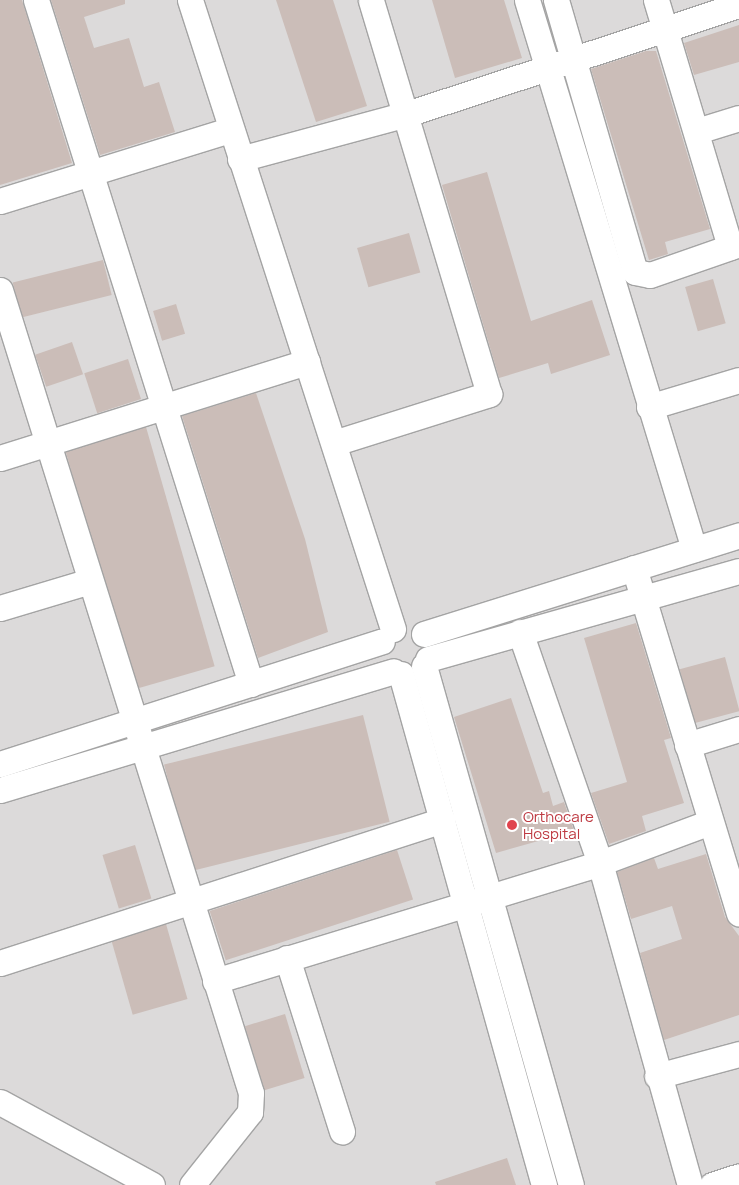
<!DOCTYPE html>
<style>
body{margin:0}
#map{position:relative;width:739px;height:1185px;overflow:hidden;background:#efe8e2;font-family:Manrope,sans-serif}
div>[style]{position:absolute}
.residential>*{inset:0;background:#dcdada;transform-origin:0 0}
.building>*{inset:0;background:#cbbdb8;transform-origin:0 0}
.roads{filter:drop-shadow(1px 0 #a4a4a4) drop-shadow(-1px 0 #a4a4a4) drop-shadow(0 1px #a4a4a4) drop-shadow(0 -1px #a4a4a4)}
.minor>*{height:25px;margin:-12.5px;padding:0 12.5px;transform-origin:12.5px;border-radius:12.5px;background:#fff}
.dots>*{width:14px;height:14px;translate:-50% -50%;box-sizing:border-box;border:2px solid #fff;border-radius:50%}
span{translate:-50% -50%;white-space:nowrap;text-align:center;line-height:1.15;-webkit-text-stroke:4px #fff;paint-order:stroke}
.health-label{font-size:15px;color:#be3a42}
.left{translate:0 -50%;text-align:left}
</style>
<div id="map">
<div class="residential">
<div style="left:0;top:0;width:739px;height:1185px"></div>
</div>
<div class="building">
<div style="clip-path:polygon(0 0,22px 0,72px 163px,0 185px)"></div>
<div style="clip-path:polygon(51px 0,125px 0,125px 4px,84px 17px,94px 48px,129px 38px,144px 87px,159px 82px,175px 132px,100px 155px)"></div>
<div style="clip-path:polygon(276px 0,333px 0,367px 106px,316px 122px)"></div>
<div style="clip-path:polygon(432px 0,504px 0,522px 58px,455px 78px)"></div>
<div style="clip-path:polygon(739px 25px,739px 62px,694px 75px,684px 43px)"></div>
<div style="clip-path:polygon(646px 51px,656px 51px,710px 229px,665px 242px,668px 254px,649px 260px,591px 69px)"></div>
<div style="clip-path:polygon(487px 172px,531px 321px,592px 300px,610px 355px,551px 374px,548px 363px,499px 378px,442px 185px)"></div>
<div style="left:409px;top:233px;width:41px;height:54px;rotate:74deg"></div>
<div style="left:103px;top:260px;width:36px;height:93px;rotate:76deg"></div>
<div style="left:713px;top:279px;width:46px;height:29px;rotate:74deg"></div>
<div style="left:176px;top:304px;width:31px;height:24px;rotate:73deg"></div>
<div style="left:72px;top:342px;width:34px;height:39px;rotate:71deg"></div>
<div style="left:128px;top:359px;width:42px;height:46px;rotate:72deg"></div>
<div style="clip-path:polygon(256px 393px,305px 539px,328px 632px,258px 658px,182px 416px)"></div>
<div style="left:146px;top:427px;width:249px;height:84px;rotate:74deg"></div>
<div style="clip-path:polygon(636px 623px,671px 738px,664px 740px,684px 803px,642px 816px,646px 831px,609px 844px,591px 793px,627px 782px,584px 638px)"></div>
<div style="left:725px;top:657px;width:56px;height:47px;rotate:75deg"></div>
<div style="clip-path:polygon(511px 698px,543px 793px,549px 791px,553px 806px,564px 802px,574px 831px,496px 853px,454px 717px)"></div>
<div style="left:363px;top:715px;width:110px;height:205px;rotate:76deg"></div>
<div style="left:135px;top:845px;width:56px;height:34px;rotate:73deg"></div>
<div style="left:397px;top:850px;width:52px;height:197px;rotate:72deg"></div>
<div style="clip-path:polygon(706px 854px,725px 917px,739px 936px,739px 1015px,664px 1040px,640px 953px,682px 939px,672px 906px,631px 919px,617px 872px,654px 858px,658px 869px)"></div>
<div style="left:166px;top:924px;width:78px;height:57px;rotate:74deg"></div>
<div style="left:285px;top:1014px;width:67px;height:42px;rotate:73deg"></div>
<div style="clip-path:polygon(507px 1158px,516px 1185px,436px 1185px,435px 1182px)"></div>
</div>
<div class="roads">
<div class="minor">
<div style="left:36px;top:0;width:717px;rotate:72.55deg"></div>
<div style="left:190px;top:0;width:661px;rotate:72.11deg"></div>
<div style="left:527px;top:0;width:574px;rotate:73.08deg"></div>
<div style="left:556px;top:0;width:283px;rotate:73.8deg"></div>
<div style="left:635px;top:272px;width:15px;rotate:11deg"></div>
<div style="left:650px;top:275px;width:94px;rotate:-19.2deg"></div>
<div style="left:656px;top:0;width:258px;rotate:73.3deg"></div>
<div style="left:697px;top:131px;width:44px;rotate:-17.2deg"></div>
<div style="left:240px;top:159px;width:173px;rotate:-15.1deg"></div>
<div style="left:407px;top:114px;width:349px;rotate:-18.2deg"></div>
<div style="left:0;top:201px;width:241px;rotate:-17.2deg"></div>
<div style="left:0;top:290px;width:841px;rotate:72.64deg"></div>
<div style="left:251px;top:1093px;width:19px;rotate:93deg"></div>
<div style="left:250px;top:1112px;width:93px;rotate:128.5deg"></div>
<div style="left:649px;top:407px;width:94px;rotate:-16.7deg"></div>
<div style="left:334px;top:443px;width:163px;rotate:-17.5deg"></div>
<div style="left:489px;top:394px;width:411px;rotate:-106.7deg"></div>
<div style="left:0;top:458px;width:322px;rotate:-17.4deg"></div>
<div style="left:634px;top:568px;width:361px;rotate:73.1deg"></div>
<div style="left:0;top:608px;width:94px;rotate:-16.7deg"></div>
<div style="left:520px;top:632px;width:244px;rotate:70.9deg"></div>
<div style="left:600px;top:863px;width:334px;rotate:74.4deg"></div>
<div style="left:424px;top:634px;width:330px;rotate:-17.4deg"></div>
<div style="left:428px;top:659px;width:323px;rotate:-15.8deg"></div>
<div style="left:424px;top:666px;width:539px;rotate:74.19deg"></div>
<div style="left:401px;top:674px;width:531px;rotate:74.37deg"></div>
<div style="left:687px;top:745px;width:54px;rotate:-17.1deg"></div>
<div style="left:0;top:764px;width:401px;rotate:-17.8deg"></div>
<div style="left:0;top:790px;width:411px;rotate:-16.8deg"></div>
<div style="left:287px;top:958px;width:182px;rotate:72.4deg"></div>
<div style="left:0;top:963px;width:465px;rotate:-17.9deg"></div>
<div style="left:215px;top:981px;width:403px;rotate:-17deg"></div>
<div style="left:600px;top:863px;width:117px;rotate:-20.4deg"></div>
<div style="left:657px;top:1076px;width:85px;rotate:-15deg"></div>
<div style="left:0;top:1102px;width:173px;rotate:28.6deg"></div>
<div style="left:712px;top:1185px;width:28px;rotate:-18deg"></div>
</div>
</div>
<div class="dots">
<div style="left:512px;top:825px;background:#e0444e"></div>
</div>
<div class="health-label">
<span class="left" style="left:523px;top:825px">Orthocare<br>Hospital</span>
</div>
</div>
